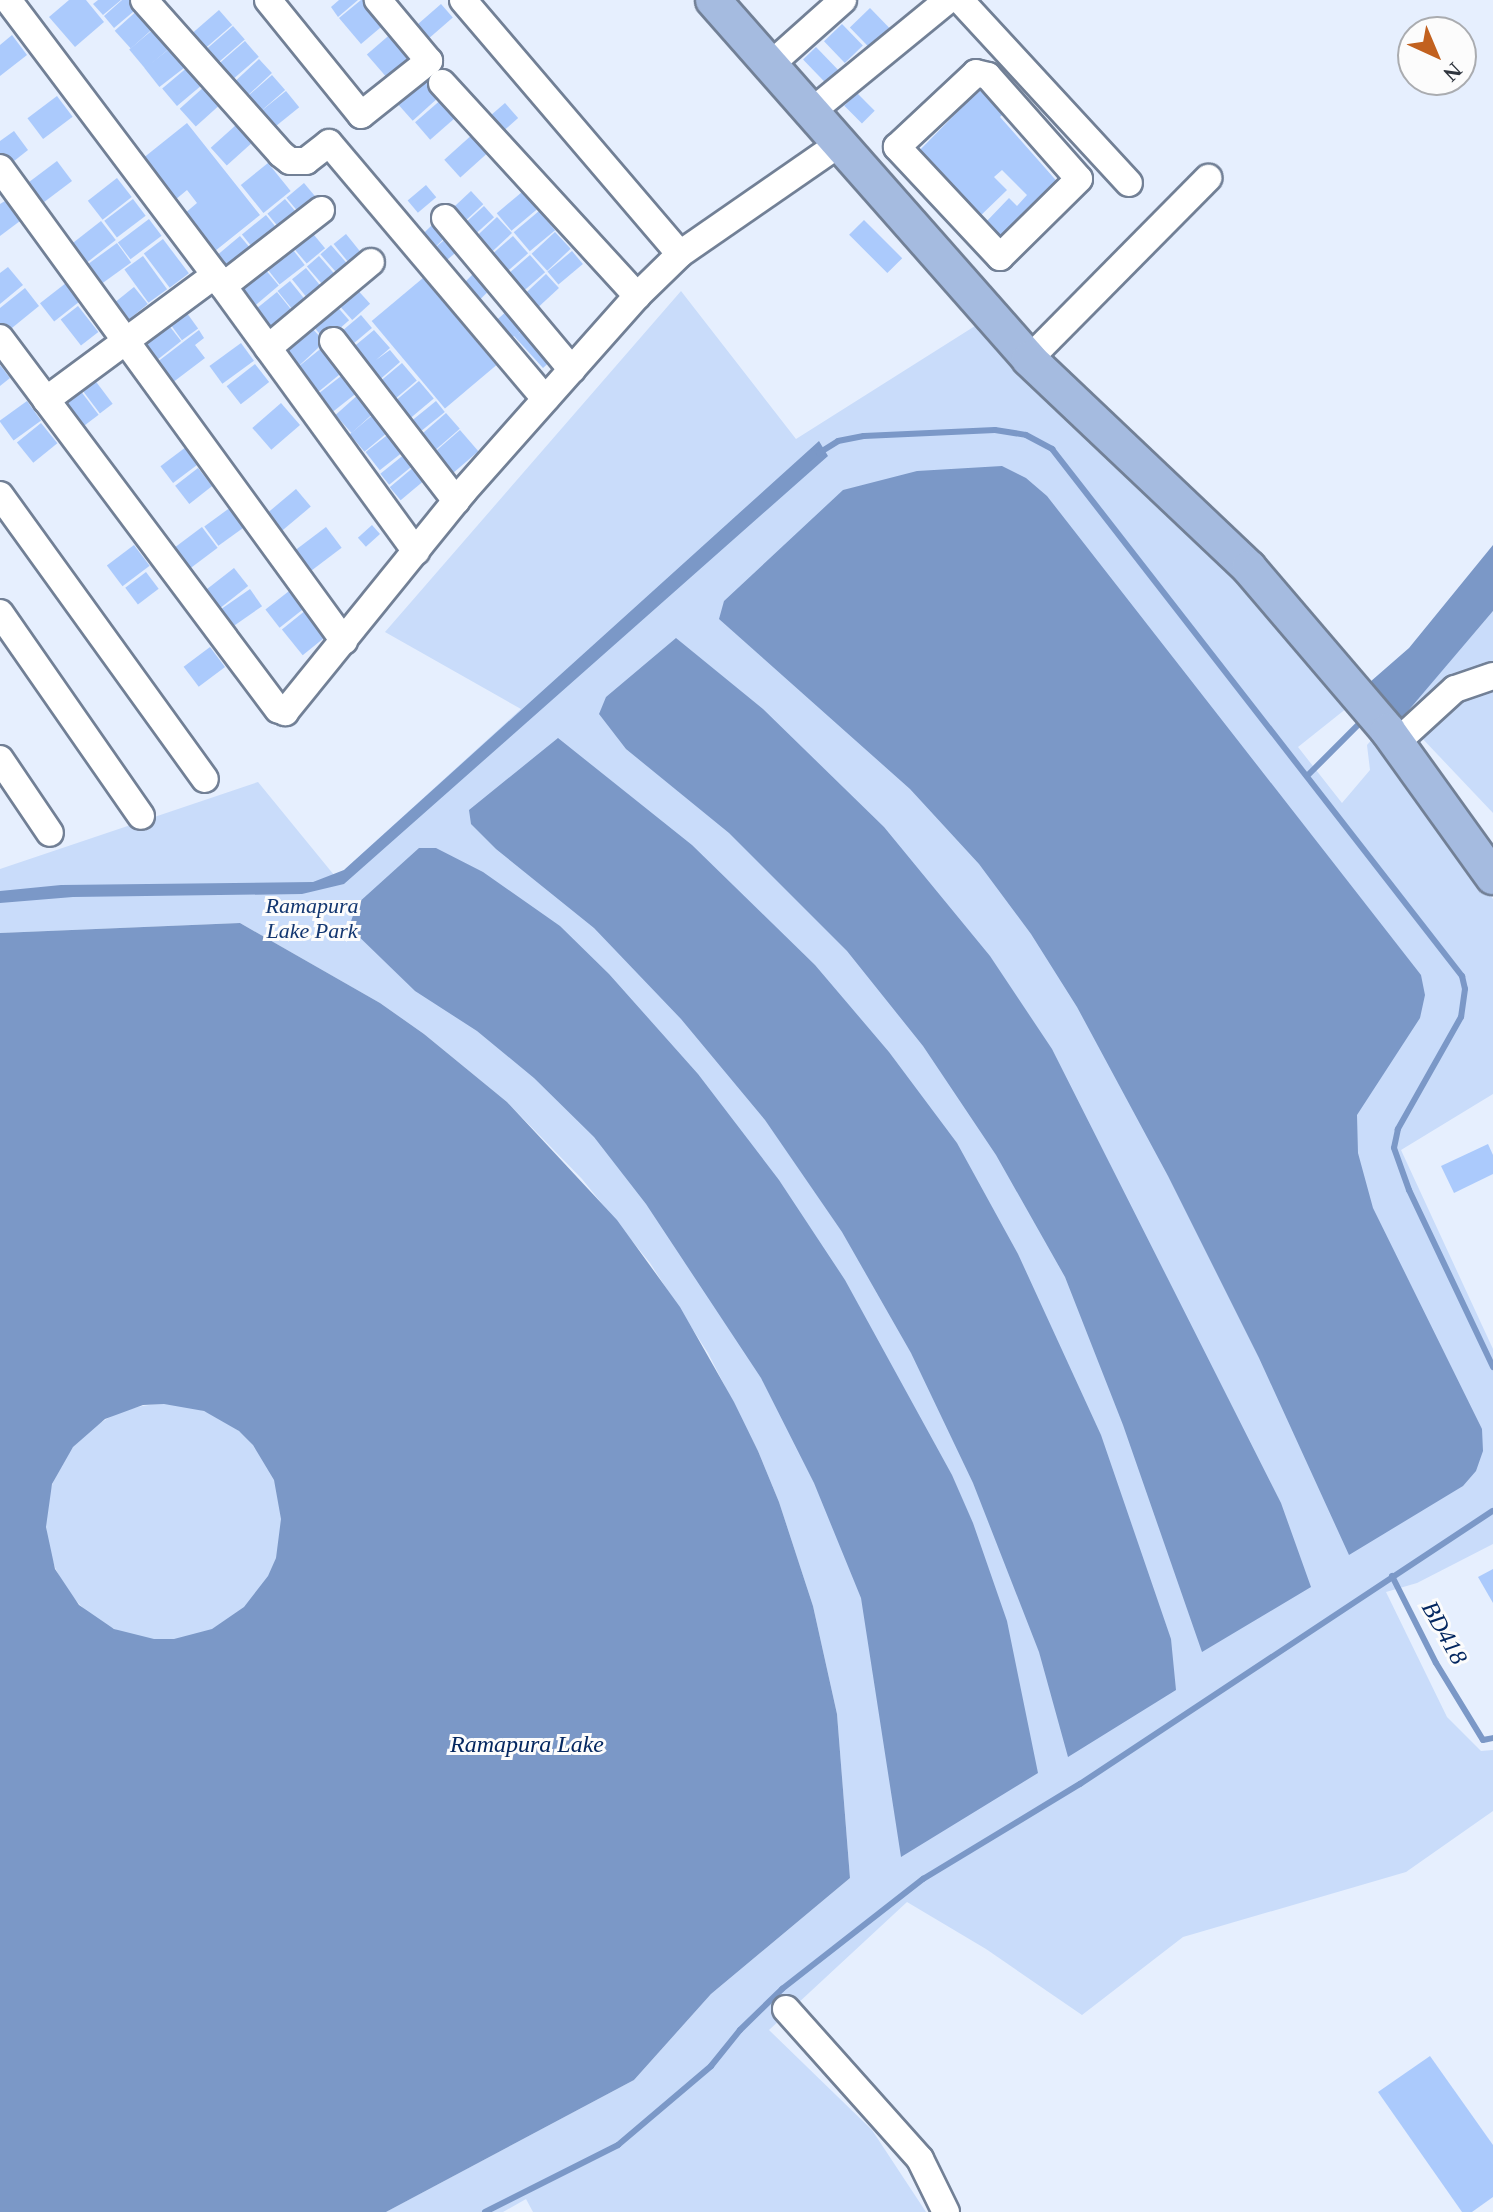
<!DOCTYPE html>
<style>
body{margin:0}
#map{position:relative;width:1493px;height:2212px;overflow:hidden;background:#e6effe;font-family:Georgia,serif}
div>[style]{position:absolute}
.green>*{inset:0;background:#c9dcfa}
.round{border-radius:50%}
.water>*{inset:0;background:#7b98c7}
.stream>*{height:6px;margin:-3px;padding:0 3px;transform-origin:3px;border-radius:3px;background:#7b98c7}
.building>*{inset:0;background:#abcafc;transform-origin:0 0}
.roads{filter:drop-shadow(2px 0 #728096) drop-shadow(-2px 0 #728096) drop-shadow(0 2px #728096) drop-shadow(0 -2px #728096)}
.minor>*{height:26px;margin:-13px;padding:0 13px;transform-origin:13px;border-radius:13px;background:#fff}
.major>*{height:34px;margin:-17px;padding:0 17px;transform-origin:17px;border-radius:17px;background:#a5bbe0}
span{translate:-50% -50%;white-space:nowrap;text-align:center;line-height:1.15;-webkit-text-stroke:6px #fcfcfc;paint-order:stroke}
.park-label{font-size:22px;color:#133771;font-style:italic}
.water-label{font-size:24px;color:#042760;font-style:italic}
.north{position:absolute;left:1397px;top:16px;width:80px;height:80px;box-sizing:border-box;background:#fcfcfc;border:2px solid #aaacb0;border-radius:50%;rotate:136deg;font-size:22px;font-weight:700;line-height:32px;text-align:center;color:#2f353e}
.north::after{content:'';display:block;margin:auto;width:28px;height:36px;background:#c2611f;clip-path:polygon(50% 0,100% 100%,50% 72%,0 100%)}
</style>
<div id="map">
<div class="green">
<div style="clip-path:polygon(681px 291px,796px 439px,975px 326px,1238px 578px,1352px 704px,1298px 747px,1342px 803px,1370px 770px,1367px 745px,1374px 737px,1493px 899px,1493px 1094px,1401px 1150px,1493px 1349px,1493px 1544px,1417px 1583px,1386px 1592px,1447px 1717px,1481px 1751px,1493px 1750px,1493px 1811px,1406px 1872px,1183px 1937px,1082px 2015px,986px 1949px,907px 1902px,769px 2030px,872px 2130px,926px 2212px,533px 2212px,526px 2199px,503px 2212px,386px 2212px,634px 2080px,711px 1994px,850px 1878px,837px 1714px,813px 1606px,779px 1502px,758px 1451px,708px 1353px,650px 1263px,582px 1179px,507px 1102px,424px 1034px,380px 1003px,240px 923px,0 933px,0 869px,258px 782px,334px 875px,344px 870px,521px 709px,385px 632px)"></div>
<div style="clip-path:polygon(1493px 611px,1493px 813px,1402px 717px)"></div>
<div class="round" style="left:46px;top:1404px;width:236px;height:236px"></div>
</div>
<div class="water">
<div style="clip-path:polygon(819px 441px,828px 456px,344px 884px,302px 894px,73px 897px,0 903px,0 891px,61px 885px,313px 882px,344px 870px)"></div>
<div style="clip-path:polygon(1002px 466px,1026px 478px,1047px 496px,1421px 975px,1425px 995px,1420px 1018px,1357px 1115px,1358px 1153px,1373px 1208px,1482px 1429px,1483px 1451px,1476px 1471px,1463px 1486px,1349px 1555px,1259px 1358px,1168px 1176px,1077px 1007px,1031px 934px,979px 864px,910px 789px,719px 619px,724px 601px,843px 490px,917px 471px)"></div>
<div style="clip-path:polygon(1493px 545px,1493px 611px,1402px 718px,1370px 682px,1409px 648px)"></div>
<div style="clip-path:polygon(676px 638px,763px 709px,884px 827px,990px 956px,1052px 1049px,1281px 1503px,1311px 1587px,1202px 1652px,1123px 1425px,1065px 1277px,996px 1155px,923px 1046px,847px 951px,729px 833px,626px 749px,599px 714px,606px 697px)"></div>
<div style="clip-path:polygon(558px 738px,692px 845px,815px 965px,889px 1052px,957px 1143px,1018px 1254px,1101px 1435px,1171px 1639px,1176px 1690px,1068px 1757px,1039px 1652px,973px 1483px,911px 1353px,842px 1232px,765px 1120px,681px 1019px,594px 928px,496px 849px,471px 824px,469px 810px)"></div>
<div style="clip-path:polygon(419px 848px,436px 848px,483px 872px,560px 926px,609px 974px,698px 1074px,779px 1180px,845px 1280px,952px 1475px,973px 1523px,1007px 1621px,1038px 1773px,901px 1857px,861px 1598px,814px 1483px,761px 1378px,646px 1204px,594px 1137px,534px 1078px,477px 1031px,415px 991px,349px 927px,357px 904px)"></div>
<div style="clip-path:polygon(evenodd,240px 923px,380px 1003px,424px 1034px,507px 1102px,617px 1220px,680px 1307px,734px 1402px,758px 1451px,779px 1502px,813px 1606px,837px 1714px,850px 1878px,711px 1994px,634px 2080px,386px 2212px,0 2212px,0 933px,240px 923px,164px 1404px,204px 1411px,239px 1431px,253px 1445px,274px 1480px,281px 1519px,276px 1558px,268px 1576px,244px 1607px,212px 1629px,174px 1639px,154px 1639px,114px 1629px,79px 1605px,55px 1569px,46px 1527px,52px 1484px,73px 1447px,105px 1419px,143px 1405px,164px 1404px)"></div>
</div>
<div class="stream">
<div style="left:819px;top:453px;width:22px;rotate:-32deg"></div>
<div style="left:838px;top:441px;width:26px;rotate:-11deg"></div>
<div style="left:864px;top:436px;width:131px;rotate:-2.6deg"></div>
<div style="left:995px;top:430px;width:31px;rotate:9deg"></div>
<div style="left:1026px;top:435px;width:30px;rotate:28deg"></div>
<div style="left:1052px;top:449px;width:668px;rotate:52.12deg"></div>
<div style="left:1462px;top:976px;width:13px;rotate:77deg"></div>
<div style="left:1465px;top:989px;width:28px;rotate:98deg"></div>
<div style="left:1461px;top:1017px;width:129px;rotate:119.4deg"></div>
<div style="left:1398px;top:1129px;width:19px;rotate:102deg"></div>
<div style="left:1394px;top:1148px;width:45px;rotate:70.3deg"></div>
<div style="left:1409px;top:1190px;width:196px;rotate:64.6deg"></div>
<div style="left:1307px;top:776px;width:81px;rotate:-45deg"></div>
<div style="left:1392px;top:1576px;width:97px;rotate:63.2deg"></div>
<div style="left:1436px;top:1663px;width:90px;rotate:58.6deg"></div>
<div style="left:1483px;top:1740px;width:10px;rotate:-11deg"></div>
<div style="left:485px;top:2212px;width:149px;rotate:-26.7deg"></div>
<div style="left:618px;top:2145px;width:122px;rotate:-40.3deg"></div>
<div style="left:711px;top:2066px;width:46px;rotate:-51.1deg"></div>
<div style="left:740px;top:2030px;width:59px;rotate:-44.3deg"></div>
<div style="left:782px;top:1989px;width:179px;rotate:-38deg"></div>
<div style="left:923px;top:1879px;width:184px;rotate:-31.2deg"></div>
<div style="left:1080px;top:1784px;width:495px;rotate:-33.5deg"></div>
</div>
<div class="building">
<div style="clip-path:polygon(69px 0,86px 0,104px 22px,75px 47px,49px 17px)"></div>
<div style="clip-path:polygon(98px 0,121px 0,103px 15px,93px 4px)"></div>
<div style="clip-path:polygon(122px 0,135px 0,140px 6px,114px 28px,104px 16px)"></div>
<div style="clip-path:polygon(339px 0,358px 0,338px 17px,331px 7px)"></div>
<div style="clip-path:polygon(361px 0,368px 0,387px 22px,361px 44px,339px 18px)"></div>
<div style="left:441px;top:4px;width:18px;height:38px;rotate:49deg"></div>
<div style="left:140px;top:8px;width:24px;height:34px;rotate:48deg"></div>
<div style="left:870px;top:8px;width:29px;height:28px;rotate:46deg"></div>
<div style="left:219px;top:10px;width:20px;height:37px;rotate:49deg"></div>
<div style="left:842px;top:24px;width:30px;height:25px;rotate:46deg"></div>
<div style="left:233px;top:26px;width:18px;height:37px;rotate:49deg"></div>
<div style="left:156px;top:27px;width:25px;height:35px;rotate:50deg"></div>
<div style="left:394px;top:31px;width:35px;height:36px;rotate:49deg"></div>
<div style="clip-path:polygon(12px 35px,27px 55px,0 76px,0 45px)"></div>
<div style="left:245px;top:41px;width:21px;height:38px;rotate:49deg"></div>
<div style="left:173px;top:46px;width:24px;height:36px;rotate:52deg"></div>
<div style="left:816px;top:47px;width:42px;height:18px;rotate:46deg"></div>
<div style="left:259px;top:59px;width:19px;height:37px;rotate:47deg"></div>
<div style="left:189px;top:66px;width:23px;height:35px;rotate:50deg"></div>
<div style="left:272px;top:75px;width:20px;height:36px;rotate:49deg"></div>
<div style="left:425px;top:76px;width:25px;height:39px;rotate:48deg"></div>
<div style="clip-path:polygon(985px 84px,1009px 108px,1000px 117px,1061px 186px,1005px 242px,985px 223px,1009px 198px,1017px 206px,1027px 195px,1002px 170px,994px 177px,1007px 190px,974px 222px,911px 159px)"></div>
<div style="left:205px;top:86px;width:24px;height:34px;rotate:48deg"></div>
<div style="left:286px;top:91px;width:21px;height:37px;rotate:51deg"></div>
<div style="left:857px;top:93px;width:25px;height:18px;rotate:45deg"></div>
<div style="left:57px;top:96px;width:26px;height:37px;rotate:53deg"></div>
<div style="left:443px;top:98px;width:23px;height:37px;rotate:49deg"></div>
<div style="left:505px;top:103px;width:20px;height:23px;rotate:49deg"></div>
<div style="clip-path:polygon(187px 123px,260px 215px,215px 251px,184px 214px,197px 203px,187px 190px,175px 200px,142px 159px)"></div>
<div style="left:236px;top:125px;width:24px;height:34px;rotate:48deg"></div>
<div style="clip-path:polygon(14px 131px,28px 150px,9px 165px,0 153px,0 141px)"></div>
<div style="left:474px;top:133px;width:24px;height:40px;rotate:48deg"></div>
<div style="left:57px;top:161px;width:25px;height:42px;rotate:53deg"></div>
<div style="left:268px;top:163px;width:36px;height:35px;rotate:51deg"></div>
<div style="left:117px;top:178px;width:24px;height:37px;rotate:52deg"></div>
<div style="left:304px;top:183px;width:25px;height:23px;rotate:50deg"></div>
<div style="left:426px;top:185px;width:16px;height:24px;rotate:50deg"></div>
<div style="left:471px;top:191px;width:18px;height:30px;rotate:47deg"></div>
<div style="left:522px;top:192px;width:23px;height:33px;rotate:50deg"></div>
<div style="left:133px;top:199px;width:21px;height:36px;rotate:53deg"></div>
<div style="left:285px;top:199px;width:23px;height:23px;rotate:50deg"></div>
<div style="clip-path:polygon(5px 201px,20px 221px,0 236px,0 204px)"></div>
<div style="left:484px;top:206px;width:15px;height:28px;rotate:48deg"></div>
<div style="left:539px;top:211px;width:25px;height:33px;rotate:50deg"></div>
<div style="left:266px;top:215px;width:22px;height:31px;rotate:51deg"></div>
<div style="left:497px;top:217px;width:22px;height:31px;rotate:47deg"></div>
<div style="left:149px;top:219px;width:21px;height:39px;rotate:53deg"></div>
<div style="left:864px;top:220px;width:54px;height:21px;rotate:45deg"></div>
<div style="left:101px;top:221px;width:24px;height:41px;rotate:52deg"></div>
<div style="left:435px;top:222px;width:18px;height:27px;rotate:45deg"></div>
<div style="left:309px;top:229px;width:25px;height:24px;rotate:50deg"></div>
<div style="left:555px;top:232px;width:23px;height:32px;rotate:47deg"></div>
<div style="left:346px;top:234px;width:28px;height:16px;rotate:51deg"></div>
<div style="left:240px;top:236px;width:23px;height:33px;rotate:50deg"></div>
<div style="left:449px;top:236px;width:17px;height:29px;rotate:50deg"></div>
<div style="left:513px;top:236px;width:23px;height:32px;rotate:49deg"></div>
<div style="left:163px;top:239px;width:43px;height:24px;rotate:53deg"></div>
<div style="left:117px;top:243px;width:24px;height:39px;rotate:54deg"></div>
<div style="left:331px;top:245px;width:30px;height:14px;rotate:49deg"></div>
<div style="left:290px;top:246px;width:24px;height:32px;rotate:52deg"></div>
<div style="left:572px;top:251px;width:17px;height:32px;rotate:50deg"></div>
<div style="left:530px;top:255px;width:23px;height:33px;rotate:49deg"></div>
<div style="left:143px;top:256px;width:41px;height:23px;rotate:54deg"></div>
<div style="left:319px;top:256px;width:29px;height:16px;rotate:49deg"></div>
<div style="clip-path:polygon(8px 267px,23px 285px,0 304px,0 273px)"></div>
<div style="left:264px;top:268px;width:23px;height:33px;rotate:50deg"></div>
<div style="left:306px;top:268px;width:28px;height:18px;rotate:51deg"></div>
<div style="left:476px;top:271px;width:23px;height:26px;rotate:45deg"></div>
<div style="left:546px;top:274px;width:19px;height:31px;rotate:47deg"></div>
<div style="left:423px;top:278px;width:114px;height:67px;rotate:50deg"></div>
<div style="left:290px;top:281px;width:28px;height:16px;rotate:51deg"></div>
<div style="left:66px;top:283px;width:23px;height:33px;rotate:52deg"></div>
<div style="left:354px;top:286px;width:24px;height:24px;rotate:48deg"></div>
<div style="left:134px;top:287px;width:22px;height:26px;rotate:51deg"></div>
<div style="clip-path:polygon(25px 288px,39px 306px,7px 332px,0 323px,0 308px)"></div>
<div style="left:277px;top:292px;width:27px;height:29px;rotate:51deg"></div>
<div style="left:334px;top:303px;width:23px;height:31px;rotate:49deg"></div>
<div style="left:78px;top:306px;width:33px;height:22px;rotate:52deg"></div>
<div style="left:184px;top:309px;width:24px;height:20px;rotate:54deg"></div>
<div style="clip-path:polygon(509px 309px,525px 326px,518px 334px,526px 327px,554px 358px,543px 368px,514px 336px,505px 344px,489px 327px)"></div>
<div style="left:361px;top:315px;width:17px;height:29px;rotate:50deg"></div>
<div style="left:167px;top:323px;width:23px;height:33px;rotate:52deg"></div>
<div style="left:309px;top:325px;width:23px;height:35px;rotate:47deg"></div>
<div style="clip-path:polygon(199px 330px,204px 338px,195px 345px,205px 358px,172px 383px,156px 363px)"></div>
<div style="clip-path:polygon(374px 330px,390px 348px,376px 360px,390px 350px,400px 362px,377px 382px,351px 349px)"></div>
<div style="left:241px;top:343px;width:22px;height:39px;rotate:54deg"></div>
<div style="left:324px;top:346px;width:32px;height:33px;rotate:51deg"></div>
<div style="left:402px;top:363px;width:23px;height:32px;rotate:50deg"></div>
<div style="left:255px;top:364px;width:23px;height:36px;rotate:52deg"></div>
<div style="clip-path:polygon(0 365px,10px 378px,0 386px)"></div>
<div style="left:345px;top:373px;width:23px;height:33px;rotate:52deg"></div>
<div style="left:94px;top:379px;width:31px;height:16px;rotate:53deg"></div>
<div style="left:419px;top:381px;width:23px;height:35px;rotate:50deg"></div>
<div style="left:80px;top:390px;width:31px;height:24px;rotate:53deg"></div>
<div style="left:360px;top:393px;width:24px;height:33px;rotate:48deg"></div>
<div style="left:27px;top:401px;width:24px;height:34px;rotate:54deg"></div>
<div style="left:436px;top:401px;width:14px;height:36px;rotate:51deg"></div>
<div style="left:281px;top:403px;width:29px;height:38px;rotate:49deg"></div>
<div style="left:375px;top:413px;width:23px;height:33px;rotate:50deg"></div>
<div style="left:446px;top:413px;width:21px;height:35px;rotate:49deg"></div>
<div style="left:41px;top:423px;width:26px;height:31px;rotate:51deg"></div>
<div style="left:460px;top:430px;width:28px;height:35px;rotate:49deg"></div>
<div style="left:390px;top:433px;width:23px;height:31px;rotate:52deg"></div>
<div style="left:186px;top:447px;width:21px;height:32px;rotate:53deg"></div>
<div style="left:406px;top:453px;width:14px;height:33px;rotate:51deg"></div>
<div style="left:415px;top:466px;width:17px;height:33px;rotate:50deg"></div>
<div style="left:198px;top:468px;width:23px;height:29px;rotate:52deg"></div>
<div style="left:296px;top:489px;width:23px;height:38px;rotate:50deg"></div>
<div style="left:231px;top:507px;width:24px;height:33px;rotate:54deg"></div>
<div style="left:372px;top:525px;width:12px;height:19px;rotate:48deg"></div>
<div style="left:202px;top:527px;width:26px;height:40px;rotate:53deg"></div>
<div style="left:326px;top:527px;width:26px;height:46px;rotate:53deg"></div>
<div style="left:134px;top:545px;width:26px;height:34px;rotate:53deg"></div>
<div style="left:234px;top:568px;width:23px;height:39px;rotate:52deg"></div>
<div style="left:146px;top:572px;width:21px;height:26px;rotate:53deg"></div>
<div style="left:293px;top:588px;width:23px;height:35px;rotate:52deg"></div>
<div style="left:250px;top:589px;width:21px;height:39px;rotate:55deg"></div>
<div style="left:306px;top:610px;width:33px;height:31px;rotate:51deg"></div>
<div style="left:210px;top:647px;width:25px;height:33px;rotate:53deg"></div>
<div style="clip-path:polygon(1488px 1144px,1493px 1155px,1493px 1174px,1454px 1193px,1441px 1166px)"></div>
<div style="clip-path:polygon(1493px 1569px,1493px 1603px,1478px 1577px)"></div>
<div style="clip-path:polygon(1430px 2056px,1493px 2145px,1493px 2197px,1472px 2212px,1462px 2212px,1378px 2092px)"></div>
</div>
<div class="roads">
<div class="minor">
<div style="left:8px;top:0;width:344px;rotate:53deg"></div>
<div style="left:215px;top:275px;width:342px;rotate:54deg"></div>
<div style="left:144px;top:0;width:206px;rotate:48.3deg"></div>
<div style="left:281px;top:154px;width:11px;rotate:38deg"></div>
<div style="left:290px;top:161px;width:16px"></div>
<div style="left:306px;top:161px;width:29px;rotate:-38deg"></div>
<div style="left:329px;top:143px;width:335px;rotate:49.8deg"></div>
<div style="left:268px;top:0;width:148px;rotate:51deg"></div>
<div style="left:361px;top:115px;width:87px;rotate:-38.5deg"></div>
<div style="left:429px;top:61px;width:80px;rotate:-129.9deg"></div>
<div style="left:463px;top:0;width:334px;rotate:49.5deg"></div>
<div style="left:960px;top:0;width:249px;rotate:47.3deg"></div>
<div style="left:769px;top:66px;width:99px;rotate:-41.7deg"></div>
<div style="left:976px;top:73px;width:12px;rotate:14deg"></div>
<div style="left:988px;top:76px;width:137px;rotate:48.5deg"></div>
<div style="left:1079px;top:179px;width:111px;rotate:135.4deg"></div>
<div style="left:1000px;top:257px;width:151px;rotate:-133.1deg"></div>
<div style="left:897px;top:147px;width:108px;rotate:-43.1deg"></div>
<div style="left:442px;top:83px;width:289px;rotate:47.5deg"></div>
<div style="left:637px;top:296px;width:60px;rotate:-44.3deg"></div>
<div style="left:680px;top:254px;width:193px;rotate:-34.7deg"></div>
<div style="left:811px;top:112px;width:177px;rotate:-39.3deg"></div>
<div style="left:0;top:168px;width:585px;rotate:53.97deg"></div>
<div style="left:445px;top:218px;width:198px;rotate:50.1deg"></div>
<div style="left:223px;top:286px;width:124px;rotate:-37.8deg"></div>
<div style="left:0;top:338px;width:464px;rotate:53.2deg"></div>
<div style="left:278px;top:709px;width:8px;rotate:23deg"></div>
<div style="left:285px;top:712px;width:283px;rotate:-51deg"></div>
<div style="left:463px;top:492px;width:262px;rotate:-48.4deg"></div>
<div style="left:333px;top:341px;width:202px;rotate:52.4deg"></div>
<div style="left:268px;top:348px;width:134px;rotate:-39.9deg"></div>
<div style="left:1029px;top:359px;width:255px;rotate:-45.3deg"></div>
<div style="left:46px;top:400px;width:210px;rotate:-36.5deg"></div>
<div style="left:0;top:495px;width:350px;rotate:54.2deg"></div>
<div style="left:0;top:613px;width:247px;rotate:55.2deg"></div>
<div style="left:1396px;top:743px;width:80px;rotate:-42.5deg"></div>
<div style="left:1455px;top:689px;width:40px;rotate:-18.9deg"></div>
<div style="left:0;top:759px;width:89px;rotate:56deg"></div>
<div style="left:786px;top:2009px;width:201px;rotate:48.2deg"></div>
<div style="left:920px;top:2159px;width:59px;rotate:63.9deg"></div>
</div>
<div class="major">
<div style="left:713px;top:0;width:478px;rotate:48.6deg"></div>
<div style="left:1029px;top:359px;width:303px;rotate:43.5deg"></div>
<div style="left:1249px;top:568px;width:214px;rotate:49.5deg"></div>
<div style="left:1388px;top:731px;width:180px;rotate:54.3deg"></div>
</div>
</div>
<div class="park-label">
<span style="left:312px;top:918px">Ramapura<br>Lake Park</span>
</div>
<div class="water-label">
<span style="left:1444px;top:1633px;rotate:61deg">BD418</span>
<span style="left:527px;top:1745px">Ramapura Lake</span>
</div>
<div class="north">N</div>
</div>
